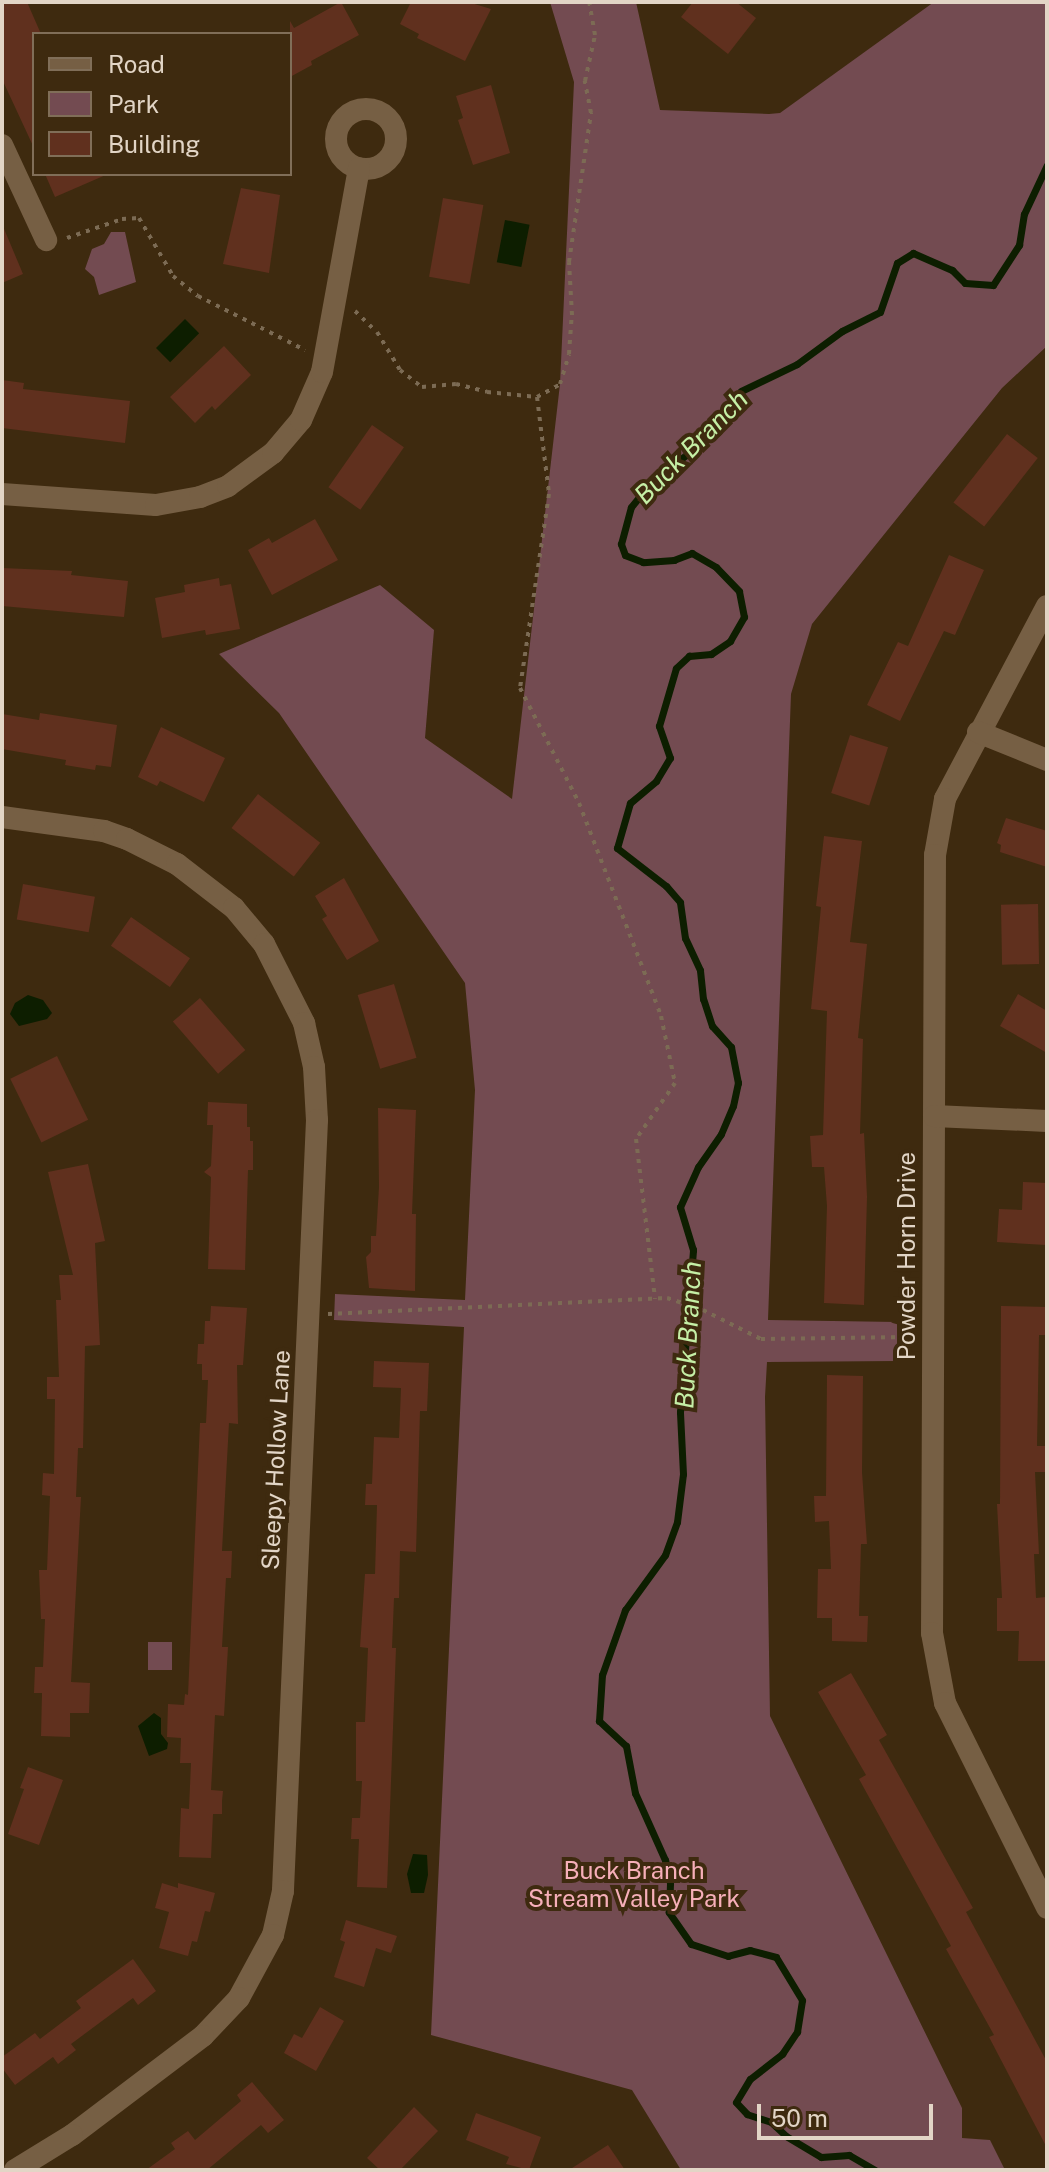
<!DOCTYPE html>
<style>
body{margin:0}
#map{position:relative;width:1049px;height:2172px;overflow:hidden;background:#3e2a0f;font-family:"Public Sans",sans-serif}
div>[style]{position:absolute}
.green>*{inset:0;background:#734b51;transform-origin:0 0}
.water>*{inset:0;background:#0d1e00;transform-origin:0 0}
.stream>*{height:7px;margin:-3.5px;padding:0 3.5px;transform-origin:3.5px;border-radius:3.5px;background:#0d1e00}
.building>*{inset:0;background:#60301e;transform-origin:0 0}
.path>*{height:4px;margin-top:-2px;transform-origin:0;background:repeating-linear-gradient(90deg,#7c6b54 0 4px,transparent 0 10px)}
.minor>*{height:22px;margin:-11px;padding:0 11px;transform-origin:11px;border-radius:11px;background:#765f44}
.minor>.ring{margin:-11px;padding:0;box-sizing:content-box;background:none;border:22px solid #765f44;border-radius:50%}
span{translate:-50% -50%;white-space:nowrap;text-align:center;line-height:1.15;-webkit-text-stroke:8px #3e2a0f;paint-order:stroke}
.street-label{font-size:24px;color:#e2d5c6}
.park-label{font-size:24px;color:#f6afb9}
.water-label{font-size:26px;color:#c5efa6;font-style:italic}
.frame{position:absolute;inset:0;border:4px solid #e2d5c6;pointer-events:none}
.legend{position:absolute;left:32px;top:32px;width:260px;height:144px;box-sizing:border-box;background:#3e2a0f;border:2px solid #806e58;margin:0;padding:10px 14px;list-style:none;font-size:24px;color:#e2d5c6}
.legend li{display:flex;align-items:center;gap:16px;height:40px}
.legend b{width:40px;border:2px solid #806e58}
.scale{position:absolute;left:757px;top:2104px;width:176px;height:36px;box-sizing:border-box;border:4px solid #e2d5c6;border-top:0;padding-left:10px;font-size:24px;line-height:28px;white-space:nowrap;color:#e2d5c6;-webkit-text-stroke:6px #3e2a0f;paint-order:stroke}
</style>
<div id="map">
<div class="green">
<div style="clip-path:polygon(550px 2px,636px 2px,660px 110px,769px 114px,780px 113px,934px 2px,1047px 2px,1047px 346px,1002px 388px,812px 624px,791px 694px,768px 1320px,897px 1322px,897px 1361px,767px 1362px,765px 1397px,770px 1716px,962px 2108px,962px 2138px,990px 2140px,1005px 2170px,681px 2170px,632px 2090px,431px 2035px,464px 1327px,334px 1320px,335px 1294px,465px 1300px,475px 1090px,465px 983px,279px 713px,219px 654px,380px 585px,434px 630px,425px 738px,512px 799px,560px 384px,574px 82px)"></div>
<div style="clip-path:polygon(111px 232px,125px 232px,136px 282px,99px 295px,94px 277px,85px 269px,92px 249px,104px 244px)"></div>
<div style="left:148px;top:1642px;width:24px;height:28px"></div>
</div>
<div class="water">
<div style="left:505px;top:220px;width:25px;height:43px;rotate:11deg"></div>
<div style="left:185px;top:319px;width:20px;height:41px;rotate:45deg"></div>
<div style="clip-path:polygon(28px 995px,43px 1000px,52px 1013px,47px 1019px,19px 1026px,10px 1014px,15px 1003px)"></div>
<div style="clip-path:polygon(154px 1713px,161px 1718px,161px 1734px,168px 1743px,167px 1749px,149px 1756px,138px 1726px)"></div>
<div style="clip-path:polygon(413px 1854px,427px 1855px,428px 1875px,424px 1893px,411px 1893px,407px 1874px)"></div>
</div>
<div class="stream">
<div style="left:875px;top:2170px;width:30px;rotate:-150deg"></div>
<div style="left:849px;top:2155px;width:28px;rotate:176deg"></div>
<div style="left:821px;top:2157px;width:41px;rotate:-149deg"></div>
<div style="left:786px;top:2136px;width:21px;rotate:-137deg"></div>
<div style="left:771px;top:2122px;width:25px;rotate:-162deg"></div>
<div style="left:747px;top:2114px;width:16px;rotate:-133deg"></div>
<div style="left:736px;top:2102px;width:27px;rotate:-59deg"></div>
<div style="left:750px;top:2079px;width:41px;rotate:-38deg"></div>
<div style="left:782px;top:2054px;width:27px;rotate:-56deg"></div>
<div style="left:797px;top:2032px;width:32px;rotate:-81deg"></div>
<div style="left:802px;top:2000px;width:50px;rotate:-121.2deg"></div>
<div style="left:776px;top:1957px;width:27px;rotate:-165deg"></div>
<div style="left:750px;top:1950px;width:23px;rotate:165deg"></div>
<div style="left:728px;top:1956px;width:39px;rotate:-162deg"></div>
<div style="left:691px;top:1944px;width:39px;rotate:-125deg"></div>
<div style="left:669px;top:1912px;width:29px;rotate:-88deg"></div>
<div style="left:670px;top:1883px;width:24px;rotate:-102deg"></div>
<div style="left:665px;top:1860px;width:73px;rotate:-114.1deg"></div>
<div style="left:635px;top:1793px;width:48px;rotate:-100.8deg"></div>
<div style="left:626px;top:1746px;width:37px;rotate:-137deg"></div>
<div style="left:599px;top:1721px;width:46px;rotate:-86.3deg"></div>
<div style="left:602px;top:1675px;width:69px;rotate:-70.5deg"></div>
<div style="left:625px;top:1610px;width:68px;rotate:-54deg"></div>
<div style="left:665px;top:1555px;width:35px;rotate:-70deg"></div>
<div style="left:677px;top:1522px;width:48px;rotate:-82.9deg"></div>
<div style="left:683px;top:1474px;width:62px;rotate:-92.8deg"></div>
<div style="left:680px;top:1412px;width:163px;rotate:-85.4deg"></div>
<div style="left:693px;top:1250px;width:45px;rotate:-106.8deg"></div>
<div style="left:680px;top:1207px;width:44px;rotate:-65.8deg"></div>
<div style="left:698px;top:1167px;width:40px;rotate:-55.1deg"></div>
<div style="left:721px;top:1134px;width:30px;rotate:-67deg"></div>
<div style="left:733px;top:1106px;width:24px;rotate:-78deg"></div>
<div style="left:738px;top:1083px;width:37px;rotate:-101deg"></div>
<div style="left:731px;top:1047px;width:28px;rotate:-132deg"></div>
<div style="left:712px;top:1026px;width:28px;rotate:-108deg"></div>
<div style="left:703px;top:999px;width:29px;rotate:-96deg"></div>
<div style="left:700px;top:970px;width:35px;rotate:-115deg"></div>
<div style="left:685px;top:938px;width:36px;rotate:-98deg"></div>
<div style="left:680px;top:902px;width:21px;rotate:-131deg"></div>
<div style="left:666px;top:886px;width:62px;rotate:-142.2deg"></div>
<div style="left:617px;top:848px;width:47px;rotate:-73.9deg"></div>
<div style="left:630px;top:803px;width:34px;rotate:-40deg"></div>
<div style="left:656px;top:781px;width:27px;rotate:-59deg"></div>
<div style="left:670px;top:758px;width:34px;rotate:-109deg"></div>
<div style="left:659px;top:726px;width:60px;rotate:-73.7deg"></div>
<div style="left:676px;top:668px;width:18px;rotate:-43deg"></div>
<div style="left:689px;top:656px;width:22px;rotate:-5deg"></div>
<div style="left:711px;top:654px;width:23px;rotate:-34deg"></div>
<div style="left:730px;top:641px;width:28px;rotate:-60deg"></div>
<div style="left:744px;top:617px;width:26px;rotate:-101deg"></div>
<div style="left:739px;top:591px;width:33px;rotate:-134deg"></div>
<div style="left:716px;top:567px;width:28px;rotate:-150deg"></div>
<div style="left:692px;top:553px;width:19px;rotate:159deg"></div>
<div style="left:674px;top:560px;width:31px;rotate:176deg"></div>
<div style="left:643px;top:562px;width:19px;rotate:-159deg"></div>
<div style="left:625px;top:555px;width:12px;rotate:-110deg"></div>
<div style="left:621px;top:544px;width:38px;rotate:-75deg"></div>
<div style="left:631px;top:507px;width:32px;rotate:-51deg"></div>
<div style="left:651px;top:482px;width:61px;rotate:-37.6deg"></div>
<div style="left:699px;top:445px;width:68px;rotate:-52.1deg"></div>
<div style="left:741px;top:391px;width:62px;rotate:-25.7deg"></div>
<div style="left:797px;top:364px;width:56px;rotate:-36.3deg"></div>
<div style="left:842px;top:331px;width:42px;rotate:-26.6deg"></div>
<div style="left:880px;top:312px;width:52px;rotate:-70.9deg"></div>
<div style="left:897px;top:263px;width:19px;rotate:-32deg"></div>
<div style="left:913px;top:253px;width:43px;rotate:23.6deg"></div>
<div style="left:952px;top:270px;width:18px;rotate:45deg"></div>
<div style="left:965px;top:283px;width:28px;rotate:4deg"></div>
<div style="left:993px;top:285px;width:48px;rotate:-57deg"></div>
<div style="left:1019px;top:245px;width:31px;rotate:-81deg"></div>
<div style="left:1024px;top:214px;width:54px;rotate:-64.9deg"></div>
</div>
<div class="building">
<div style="clip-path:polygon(2px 2px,27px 2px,41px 34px,34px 34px,34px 148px,2px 79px)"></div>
<div style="clip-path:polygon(341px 2px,359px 35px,311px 61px,312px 65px,290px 77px,290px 21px,294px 28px)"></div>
<div style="clip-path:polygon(411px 2px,468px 2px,491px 9px,465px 61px,417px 38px,419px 34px,400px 24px)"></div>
<div style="clip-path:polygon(693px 2px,736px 2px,756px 18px,728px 54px,681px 17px)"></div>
<div style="clip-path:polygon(491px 85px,510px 153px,473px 165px,458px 120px,463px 118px,456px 96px)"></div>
<div style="clip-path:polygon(45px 174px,108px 174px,55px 197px)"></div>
<div style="clip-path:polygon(241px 188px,280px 195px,269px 273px,223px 264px)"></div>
<div style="left:443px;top:198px;width:41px;height:80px;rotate:10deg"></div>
<div style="clip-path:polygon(2px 224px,23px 274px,2px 283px)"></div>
<div style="clip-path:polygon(224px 346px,251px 375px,215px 410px,212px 406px,195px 423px,170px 397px)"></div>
<div style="clip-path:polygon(2px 380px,24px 383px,23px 389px,130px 401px,125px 443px,2px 428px)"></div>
<div style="left:372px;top:425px;width:39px;height:76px;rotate:35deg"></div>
<div style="left:1007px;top:434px;width:39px;height:87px;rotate:38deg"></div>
<div style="clip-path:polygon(315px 519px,338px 560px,272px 595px,248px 550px,269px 538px,272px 543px)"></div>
<div style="clip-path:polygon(949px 555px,984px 570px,955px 635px,944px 631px,900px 721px,867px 705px,898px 642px,908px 646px)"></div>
<div style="clip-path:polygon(2px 568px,72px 571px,71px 575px,128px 581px,124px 617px,2px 606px)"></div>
<div style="clip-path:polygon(219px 578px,220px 586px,231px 584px,240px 629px,206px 635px,205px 630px,162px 638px,155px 598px,185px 592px,184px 585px)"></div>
<div style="clip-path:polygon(40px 713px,117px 725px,111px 767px,96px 765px,95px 770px,65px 765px,66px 760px,2px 749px,2px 714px,39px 720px)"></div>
<div style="clip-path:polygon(161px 727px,225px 758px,204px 802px,160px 781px,157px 786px,138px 777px)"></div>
<div style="left:850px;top:735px;width:40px;height:61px;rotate:18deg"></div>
<div style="left:258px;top:794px;width:79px;height:43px;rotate:38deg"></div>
<div style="clip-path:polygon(1006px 818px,1047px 831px,1047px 867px,1000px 852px,1001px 845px,997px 843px)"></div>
<div style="clip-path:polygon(824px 836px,862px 841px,850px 942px,867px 944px,858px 1038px,863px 1039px,860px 1134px,864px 1133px,867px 1197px,864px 1305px,824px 1303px,827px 1206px,824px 1167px,812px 1167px,810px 1136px,823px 1135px,827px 1011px,811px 1009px,821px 907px,816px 906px)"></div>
<div style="clip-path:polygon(344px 878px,379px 941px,347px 960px,322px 919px,327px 916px,315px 896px)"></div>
<div style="left:23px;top:884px;width:73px;height:36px;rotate:10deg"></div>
<div style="left:1038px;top:904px;width:60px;height:37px;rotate:89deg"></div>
<div style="left:131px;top:917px;width:72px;height:35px;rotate:35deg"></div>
<div style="left:394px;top:984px;width:77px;height:38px;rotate:73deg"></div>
<div style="clip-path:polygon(1018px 994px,1047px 1011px,1047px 1053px,1000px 1026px)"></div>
<div style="left:200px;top:998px;width:69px;height:36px;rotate:49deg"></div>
<div style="left:57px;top:1056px;width:71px;height:52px;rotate:64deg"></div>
<div style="clip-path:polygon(208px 1102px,247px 1104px,247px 1127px,250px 1127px,250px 1141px,253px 1141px,253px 1170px,248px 1170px,245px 1270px,208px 1269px,211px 1177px,204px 1172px,211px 1166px,213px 1125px,207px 1125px)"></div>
<div style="clip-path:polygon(378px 1108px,416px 1110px,412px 1214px,416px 1214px,415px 1291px,369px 1288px,366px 1257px,371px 1252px,371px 1236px,376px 1236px,379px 1187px)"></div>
<div style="clip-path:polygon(88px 1164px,105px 1241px,95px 1243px,100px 1345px,85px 1346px,83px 1448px,78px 1448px,76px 1497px,81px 1497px,71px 1682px,90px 1683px,89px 1713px,70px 1713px,70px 1737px,41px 1736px,42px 1693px,34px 1693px,35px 1667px,43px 1667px,45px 1619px,41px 1619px,39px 1570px,47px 1570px,50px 1496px,42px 1495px,43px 1473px,54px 1474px,55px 1399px,47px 1399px,47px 1377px,59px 1377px,56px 1300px,61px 1300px,59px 1275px,73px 1275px,48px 1172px)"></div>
<div style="clip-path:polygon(1023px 1182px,1047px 1183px,1046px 1245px,997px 1242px,999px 1209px,1022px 1210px)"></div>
<div style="clip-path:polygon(211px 1306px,247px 1308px,243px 1365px,237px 1365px,238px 1424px,229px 1423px,222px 1551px,232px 1551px,231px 1578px,226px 1578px,222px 1647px,228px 1647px,224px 1716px,215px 1715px,211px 1790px,223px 1791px,222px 1801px,222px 1814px,213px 1814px,211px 1858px,179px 1857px,181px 1808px,189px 1809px,191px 1763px,180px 1763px,181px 1738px,167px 1737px,168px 1704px,184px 1705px,185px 1694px,188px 1695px,200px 1423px,206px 1423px,208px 1380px,202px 1380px,202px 1364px,197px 1364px,198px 1344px,204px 1344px,205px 1321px,210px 1321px)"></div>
<div style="clip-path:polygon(1001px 1306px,1047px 1307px,1047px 1335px,1039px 1335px,1037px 1446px,1047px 1446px,1047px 1472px,1035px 1472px,1039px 1554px,1034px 1554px,1036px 1598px,1046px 1597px,1046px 1661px,1018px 1661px,1019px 1631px,997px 1631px,997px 1598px,1002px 1598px,997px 1504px,1000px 1504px)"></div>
<div style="clip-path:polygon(374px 1361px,429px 1363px,427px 1411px,420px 1411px,416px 1552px,400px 1551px,399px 1598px,394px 1598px,392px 1648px,396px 1648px,387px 1888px,357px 1887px,359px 1839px,351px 1839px,352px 1818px,360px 1818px,362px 1781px,356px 1781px,356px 1722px,365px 1722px,368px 1648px,360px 1647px,365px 1574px,375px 1574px,377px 1505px,365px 1505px,366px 1484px,372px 1484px,374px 1437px,399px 1438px,401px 1388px,373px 1387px)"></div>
<div style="clip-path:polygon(827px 1375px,863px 1376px,862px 1472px,867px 1544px,861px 1544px,859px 1616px,868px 1616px,867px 1642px,832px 1641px,832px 1618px,817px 1618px,818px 1569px,831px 1569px,829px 1521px,815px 1522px,814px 1496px,826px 1496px)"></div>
<div style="clip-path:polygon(851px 1673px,887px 1735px,879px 1740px,973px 1908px,966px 1912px,1047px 2062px,1047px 2148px,989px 2037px,994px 2035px,946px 1949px,951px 1946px,859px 1779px,866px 1775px,818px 1692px)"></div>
<div style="clip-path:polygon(28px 1767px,63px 1780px,39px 1845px,8px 1834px,24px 1789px,20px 1788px)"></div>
<div style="clip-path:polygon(162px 1883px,178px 1888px,178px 1883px,215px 1893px,210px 1912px,205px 1911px,197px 1942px,192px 1941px,188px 1956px,159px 1948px,169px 1912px,155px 1908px)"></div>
<div style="clip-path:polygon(346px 1920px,397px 1936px,391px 1953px,376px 1948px,364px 1987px,334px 1977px,345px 1942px,340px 1940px)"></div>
<div style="clip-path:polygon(133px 1959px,156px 1991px,138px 2005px,133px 1998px,71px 2044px,76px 2050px,58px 2064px,53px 2057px,15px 2085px,2px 2068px,2px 2057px,35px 2033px,40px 2039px,81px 2008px,76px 2001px)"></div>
<div style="clip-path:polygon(320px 2007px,344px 2021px,316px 2071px,284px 2053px,294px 2034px,302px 2038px)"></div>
<div style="clip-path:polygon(252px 2082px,284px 2120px,268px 2133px,261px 2125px,207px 2170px,146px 2170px,175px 2149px,171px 2143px,188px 2131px,195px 2140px,241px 2101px,237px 2095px)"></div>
<div style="clip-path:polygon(414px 2107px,438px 2131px,400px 2170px,380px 2170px,367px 2158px)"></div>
<div style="clip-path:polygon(476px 2113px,541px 2137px,529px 2170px,506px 2164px,509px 2157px,466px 2140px)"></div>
<div style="clip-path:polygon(608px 2145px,625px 2170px,569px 2170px)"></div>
</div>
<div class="path">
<div style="left:67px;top:238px;width:58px;rotate:-19.1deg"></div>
<div style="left:122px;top:219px;width:17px;rotate:-3deg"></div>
<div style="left:139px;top:218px;width:67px;rotate:59.6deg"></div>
<div style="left:173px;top:276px;width:32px;rotate:39deg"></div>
<div style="left:198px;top:296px;width:120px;rotate:26.8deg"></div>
<div style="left:355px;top:311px;width:30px;rotate:44deg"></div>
<div style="left:377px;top:332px;width:44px;rotate:58.8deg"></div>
<div style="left:400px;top:370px;width:28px;rotate:38deg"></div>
<div style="left:422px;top:387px;width:34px;rotate:-5deg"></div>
<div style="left:456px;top:384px;width:32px;rotate:14deg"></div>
<div style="left:487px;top:392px;width:50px;rotate:5.7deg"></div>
<div style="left:537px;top:397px;width:26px;rotate:-29deg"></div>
<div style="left:560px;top:384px;width:31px;rotate:-73deg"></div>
<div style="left:569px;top:354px;width:39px;rotate:-86deg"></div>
<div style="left:572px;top:315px;width:53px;rotate:-93.2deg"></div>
<div style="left:569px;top:262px;width:151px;rotate:-81.6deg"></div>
<div style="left:591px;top:113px;width:33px;rotate:-101deg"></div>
<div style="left:585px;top:81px;width:47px;rotate:-77.7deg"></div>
<div style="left:595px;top:35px;width:34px;rotate:-100deg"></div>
<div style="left:537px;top:397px;width:98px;rotate:82.9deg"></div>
<div style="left:549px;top:494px;width:196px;rotate:98.5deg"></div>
<div style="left:520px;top:688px;width:129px;rotate:62.8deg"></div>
<div style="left:579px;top:803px;width:228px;rotate:68.9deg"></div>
<div style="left:661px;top:1016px;width:68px;rotate:78.2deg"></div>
<div style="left:675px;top:1083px;width:68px;rotate:124.9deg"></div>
<div style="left:636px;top:1139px;width:161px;rotate:83.2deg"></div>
<div style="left:328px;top:1314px;width:339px;rotate:-2.7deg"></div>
<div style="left:667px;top:1298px;width:38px;rotate:18deg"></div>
<div style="left:703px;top:1310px;width:65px;rotate:26.6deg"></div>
<div style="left:761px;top:1339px;width:149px;rotate:-0.8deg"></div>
</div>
<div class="minor">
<div class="ring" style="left:336px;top:109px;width:38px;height:38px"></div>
<div style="left:2px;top:145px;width:105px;rotate:65.1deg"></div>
<div style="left:2px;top:494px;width:154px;rotate:4.1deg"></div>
<div style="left:156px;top:505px;width:45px;rotate:-10.3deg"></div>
<div style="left:200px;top:497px;width:30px;rotate:-21deg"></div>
<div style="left:228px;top:486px;width:56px;rotate:-36.3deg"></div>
<div style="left:273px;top:453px;width:43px;rotate:-49.7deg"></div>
<div style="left:301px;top:420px;width:52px;rotate:-66.4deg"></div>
<div style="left:322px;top:372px;width:207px;rotate:-79.7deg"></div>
<div style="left:1047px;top:606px;width:218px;rotate:117.9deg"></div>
<div style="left:945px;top:799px;width:57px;rotate:100.1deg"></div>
<div style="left:935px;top:855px;width:778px;rotate:90.22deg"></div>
<div style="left:932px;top:1633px;width:71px;rotate:79.5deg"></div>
<div style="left:945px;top:1703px;width:229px;rotate:63.5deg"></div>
<div style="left:978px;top:732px;width:74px;rotate:22.1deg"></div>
<div style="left:2px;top:817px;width:103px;rotate:7.8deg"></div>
<div style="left:104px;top:831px;width:24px;rotate:19deg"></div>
<div style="left:127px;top:839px;width:56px;rotate:26.6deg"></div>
<div style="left:177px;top:864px;width:72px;rotate:37.7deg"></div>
<div style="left:234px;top:908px;width:47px;rotate:50.2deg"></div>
<div style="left:264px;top:944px;width:89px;rotate:63.1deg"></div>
<div style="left:304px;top:1023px;width:45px;rotate:77.2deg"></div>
<div style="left:314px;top:1067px;width:53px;rotate:86.8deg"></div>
<div style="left:317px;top:1120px;width:772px;rotate:92.53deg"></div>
<div style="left:283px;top:1891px;width:45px;rotate:102.8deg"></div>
<div style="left:273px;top:1935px;width:72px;rotate:118.4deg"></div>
<div style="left:239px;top:1998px;width:52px;rotate:133.5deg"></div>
<div style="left:203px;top:2036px;width:164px;rotate:142.9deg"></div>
<div style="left:72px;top:2135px;width:67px;rotate:148.4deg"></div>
<div style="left:934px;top:1116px;width:113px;rotate:2.5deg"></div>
</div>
<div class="street-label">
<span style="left:907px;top:1256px;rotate:-90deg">Powder Horn Drive</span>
<span style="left:276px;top:1460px;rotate:-87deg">Sleepy Hollow Lane</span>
</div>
<div class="park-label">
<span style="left:634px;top:1885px">Buck Branch<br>Stream Valley Park</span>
</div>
<div class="water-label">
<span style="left:691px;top:447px;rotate:-45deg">Buck Branch</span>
<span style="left:688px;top:1335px;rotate:-87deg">Buck Branch</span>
</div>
<div class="frame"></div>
<ul class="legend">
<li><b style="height:10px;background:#765f44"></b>Road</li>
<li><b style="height:22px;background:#734b51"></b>Park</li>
<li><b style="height:22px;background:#60301e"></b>Building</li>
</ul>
<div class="scale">50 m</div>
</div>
